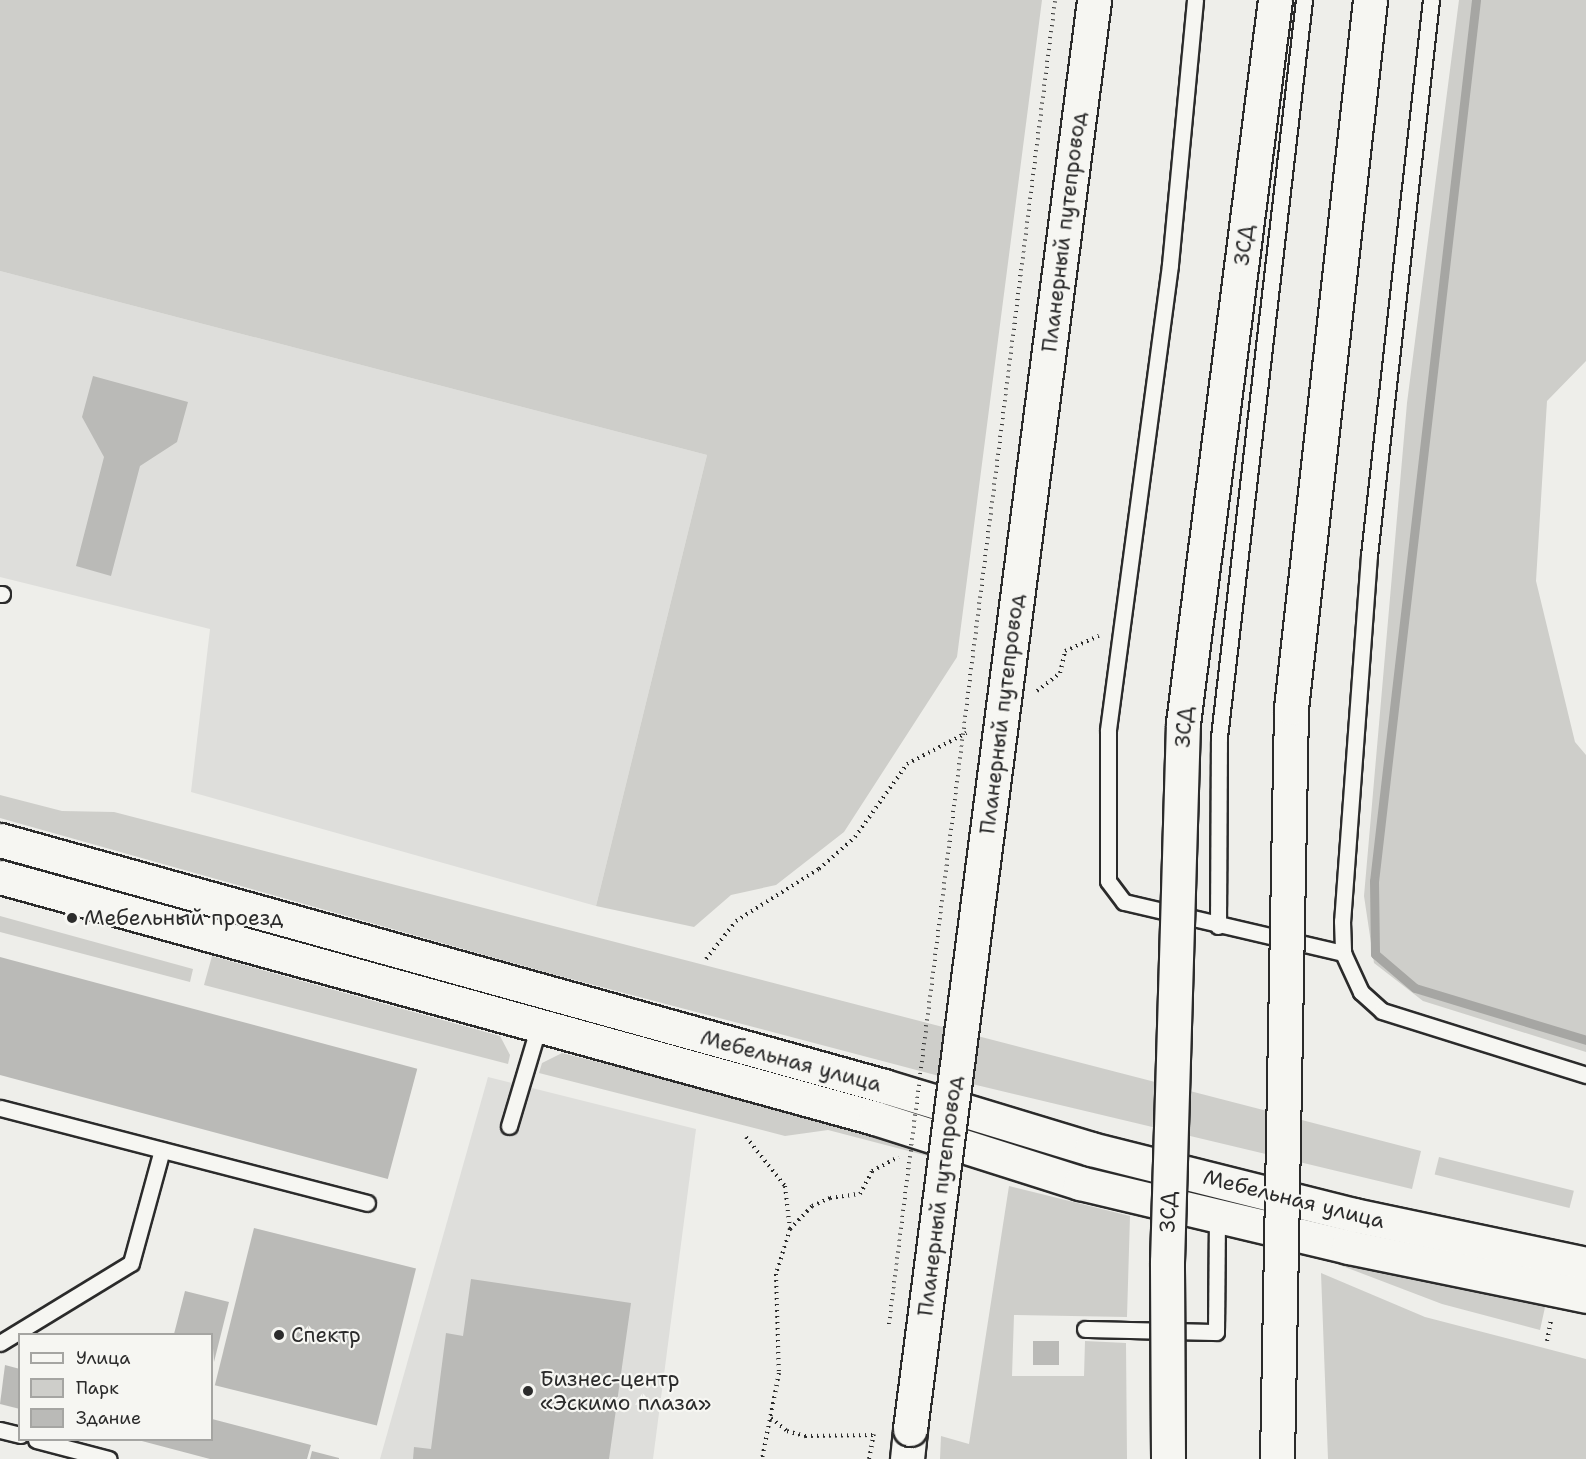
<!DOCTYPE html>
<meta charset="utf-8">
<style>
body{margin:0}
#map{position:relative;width:1586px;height:1459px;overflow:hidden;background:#eeeeea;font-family:"Shantell Sans",sans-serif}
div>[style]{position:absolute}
.built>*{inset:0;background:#dededb}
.green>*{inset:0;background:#cececa;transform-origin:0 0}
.stream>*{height:9px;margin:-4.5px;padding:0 4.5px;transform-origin:4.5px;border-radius:4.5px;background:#a6a6a3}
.building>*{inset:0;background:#babab7;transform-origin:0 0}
.path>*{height:4px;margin-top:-2px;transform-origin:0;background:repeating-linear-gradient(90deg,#2b2b2b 0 1.5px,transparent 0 6px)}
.roads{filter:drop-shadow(2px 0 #2b2b2b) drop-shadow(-2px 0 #2b2b2b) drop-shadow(0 2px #2b2b2b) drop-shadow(0 -2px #2b2b2b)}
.service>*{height:15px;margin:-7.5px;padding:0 7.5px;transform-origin:7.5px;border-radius:7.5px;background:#f6f6f2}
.tertiary>*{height:33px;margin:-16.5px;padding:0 16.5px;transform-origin:16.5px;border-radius:16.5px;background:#f6f6f2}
.secondary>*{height:33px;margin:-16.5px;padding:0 16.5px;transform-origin:16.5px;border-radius:16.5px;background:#f6f6f2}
.path-bridge>*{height:4px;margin-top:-2px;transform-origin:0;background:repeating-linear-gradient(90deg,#2b2b2b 0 1.5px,transparent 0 6px)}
.bridges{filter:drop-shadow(2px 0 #2b2b2b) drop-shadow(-2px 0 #2b2b2b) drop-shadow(0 2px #2b2b2b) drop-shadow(0 -2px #2b2b2b)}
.secondary-bridge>*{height:33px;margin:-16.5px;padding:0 16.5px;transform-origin:16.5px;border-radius:16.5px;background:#f6f6f2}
.motorway-bridge>*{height:33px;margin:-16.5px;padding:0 16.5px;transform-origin:16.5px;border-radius:16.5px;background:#f6f6f2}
.dots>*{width:16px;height:16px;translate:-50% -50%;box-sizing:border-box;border:3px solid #f6f6f2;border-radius:50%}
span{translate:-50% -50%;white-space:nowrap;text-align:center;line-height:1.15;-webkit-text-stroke:4.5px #f6f6f2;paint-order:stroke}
.street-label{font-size:21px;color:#2b2b2b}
.poi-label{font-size:21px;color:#2b2b2b}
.left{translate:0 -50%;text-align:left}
.legend{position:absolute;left:18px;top:1333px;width:195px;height:108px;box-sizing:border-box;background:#f6f6f2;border:2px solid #a5a5a2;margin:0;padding:8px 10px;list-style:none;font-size:18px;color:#2b2b2b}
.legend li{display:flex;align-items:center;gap:12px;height:30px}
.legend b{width:30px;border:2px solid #a5a5a2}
</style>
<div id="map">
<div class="built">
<div style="clip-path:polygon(0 271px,707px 455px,596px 906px,191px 792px,210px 629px,0 577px)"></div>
<div style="clip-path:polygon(488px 1077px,696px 1129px,653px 1459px,380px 1459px)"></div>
</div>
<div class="green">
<div style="clip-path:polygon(0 0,1042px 0,957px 657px,844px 832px,776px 885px,731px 895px,694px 927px,596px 906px,707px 455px,0 271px)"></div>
<div style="clip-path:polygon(1459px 0,1586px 0,1586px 361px,1547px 401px,1536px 581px,1575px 742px,1586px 755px,1586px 1052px,1423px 1001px,1374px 963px,1364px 896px,1407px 403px)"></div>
<div style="clip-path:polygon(0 795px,62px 811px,114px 812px,1421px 1151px,1412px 1189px,943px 1077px,552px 974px,0 818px)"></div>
<div style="clip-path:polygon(0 916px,193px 969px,190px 982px,0 932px)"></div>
<div style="clip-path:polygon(212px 956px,500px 1036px,510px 1055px,508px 1064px,204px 985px)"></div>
<div style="clip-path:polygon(562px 1053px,1203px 1215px,1211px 1230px,828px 1130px,785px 1136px,539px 1073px,542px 1063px)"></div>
<div style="left:1439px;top:1157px;width:139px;height:18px;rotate:14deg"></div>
<div style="clip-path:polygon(1009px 1186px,1130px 1216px,1127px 1317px,1014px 1315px,1012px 1376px,1084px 1376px,1085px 1341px,1126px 1343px,1127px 1459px,940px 1459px,941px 1436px,969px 1444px)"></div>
<div style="clip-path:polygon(1228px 1234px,1547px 1298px,1540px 1330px,1442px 1304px,1324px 1259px)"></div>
<div style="clip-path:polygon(1321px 1273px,1425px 1317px,1586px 1359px,1586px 1459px,1328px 1459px)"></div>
</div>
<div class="stream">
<div style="left:1476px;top:0;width:887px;rotate:96.6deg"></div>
<div style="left:1374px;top:881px;width:73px;rotate:89.2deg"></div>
<div style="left:1375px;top:954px;width:52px;rotate:40.4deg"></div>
<div style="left:1415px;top:988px;width:179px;rotate:16.9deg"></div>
</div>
<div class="building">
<div style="clip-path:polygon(93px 376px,188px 402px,177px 442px,140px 466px,111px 576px,76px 566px,104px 457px,82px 417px)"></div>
<div style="left:0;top:957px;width:432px;height:114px;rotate:15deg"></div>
<div style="left:254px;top:1228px;width:167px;height:162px;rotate:14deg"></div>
<div style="clip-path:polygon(471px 1279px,631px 1303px,609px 1459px,413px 1459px,414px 1447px,431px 1449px,446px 1333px,463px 1336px)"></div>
<div style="clip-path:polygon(185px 1291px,229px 1302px,214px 1362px,212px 1334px,174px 1334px)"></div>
<div style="left:1033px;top:1341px;width:26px;height:24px"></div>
<div style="clip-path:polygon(5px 1365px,20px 1369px,20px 1409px,0 1404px)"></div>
<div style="clip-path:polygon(212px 1419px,311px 1445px,307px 1459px,210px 1459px,138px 1440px,212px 1440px)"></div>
<div style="clip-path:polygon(312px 1451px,339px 1458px,339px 1459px,310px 1459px)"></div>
</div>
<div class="path">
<div style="left:1037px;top:691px;width:29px;rotate:-38deg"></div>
<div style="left:1060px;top:673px;width:23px;rotate:-77deg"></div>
<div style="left:1065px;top:651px;width:37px;rotate:-24deg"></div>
<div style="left:706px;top:959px;width:48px;rotate:-51.7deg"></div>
<div style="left:736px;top:921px;width:98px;rotate:-32.1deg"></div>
<div style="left:819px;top:869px;width:48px;rotate:-41.6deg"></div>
<div style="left:855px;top:837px;width:90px;rotate:-54.5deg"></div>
<div style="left:907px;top:764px;width:67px;rotate:-27.7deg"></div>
<div style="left:746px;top:1137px;width:63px;rotate:51.5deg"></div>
<div style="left:785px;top:1186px;width:43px;rotate:83.4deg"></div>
<div style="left:790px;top:1229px;width:47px;rotate:107.3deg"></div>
<div style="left:776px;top:1274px;width:99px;rotate:88.3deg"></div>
<div style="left:779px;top:1373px;width:88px;rotate:101.2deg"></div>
<div style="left:790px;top:1229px;width:32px;rotate:-46deg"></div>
<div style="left:812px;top:1206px;width:20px;rotate:-24deg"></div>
<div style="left:830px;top:1198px;width:30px;rotate:-8deg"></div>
<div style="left:860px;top:1194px;width:26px;rotate:-62deg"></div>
<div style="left:872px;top:1171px;width:30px;rotate:-28deg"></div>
<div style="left:1547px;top:1341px;width:20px;rotate:-79deg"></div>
<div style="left:771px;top:1418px;width:21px;rotate:39deg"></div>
<div style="left:787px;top:1431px;width:19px;rotate:16deg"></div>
<div style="left:805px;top:1436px;width:69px;rotate:-0.8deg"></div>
<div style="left:869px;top:1459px;width:25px;rotate:-79deg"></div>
</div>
<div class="roads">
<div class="service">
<div style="left:1195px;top:0;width:266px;rotate:95.4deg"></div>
<div style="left:1170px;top:265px;width:470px;rotate:97.6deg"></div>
<div style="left:1108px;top:731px;width:150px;rotate:90deg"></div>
<div style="left:1108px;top:881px;width:26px;rotate:53deg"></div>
<div style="left:1124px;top:902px;width:225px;rotate:13.1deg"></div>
<div style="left:1431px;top:0;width:558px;rotate:96.37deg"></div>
<div style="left:1369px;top:555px;width:367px;rotate:94.2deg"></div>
<div style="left:1342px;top:921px;width:32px;rotate:88deg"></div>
<div style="left:1343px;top:953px;width:43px;rotate:65.2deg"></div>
<div style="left:1361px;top:992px;width:28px;rotate:42deg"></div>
<div style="left:1382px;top:1011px;width:214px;rotate:17.4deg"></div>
<div style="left:0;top:594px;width:2px"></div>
<div style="left:1218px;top:926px;width:189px;rotate:-89.7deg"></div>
<div style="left:1219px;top:737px;width:742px;rotate:-83.42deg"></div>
<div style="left:0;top:1108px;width:379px;rotate:14.5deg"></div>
<div style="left:509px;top:1126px;width:109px;rotate:-73.4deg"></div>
<div style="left:1085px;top:1329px;width:131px;rotate:1.3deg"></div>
<div style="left:1216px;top:1332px;width:116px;rotate:-89.5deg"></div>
<div style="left:0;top:1343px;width:153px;rotate:-31.4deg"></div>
<div style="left:131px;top:1263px;width:117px;rotate:-74.7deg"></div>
<div style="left:0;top:1430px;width:21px;rotate:14deg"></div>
<div style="left:36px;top:1440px;width:75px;rotate:14.6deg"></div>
</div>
<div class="tertiary">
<div style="left:0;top:840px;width:918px;rotate:15.55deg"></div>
<div style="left:884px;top:1086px;width:216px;rotate:16.9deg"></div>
<div style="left:1091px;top:1149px;width:271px;rotate:14.1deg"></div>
<div style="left:1354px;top:1215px;width:237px;rotate:11.9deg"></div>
<div style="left:0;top:877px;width:908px;rotate:15.4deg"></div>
<div style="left:875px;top:1118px;width:215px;rotate:17.6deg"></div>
<div style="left:1080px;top:1183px;width:276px;rotate:13.4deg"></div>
<div style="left:1348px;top:1247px;width:243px;rotate:11.6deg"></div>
</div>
<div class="secondary">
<div style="left:907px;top:1459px;width:30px;rotate:-84deg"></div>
</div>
</div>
<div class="path-bridge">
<div style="left:889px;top:1324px;width:1334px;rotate:-82.85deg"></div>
</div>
<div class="bridges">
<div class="secondary-bridge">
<div style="left:910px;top:1429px;width:1441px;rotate:-82.66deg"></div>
</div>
<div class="motorway-bridge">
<div style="left:1168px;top:1459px;width:197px;rotate:-90.3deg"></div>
<div style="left:1167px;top:1262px;width:539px;rotate:-88.3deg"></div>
<div style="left:1183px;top:723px;width:729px;rotate:-82.75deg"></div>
<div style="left:1277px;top:1459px;width:751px;rotate:-88.93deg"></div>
<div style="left:1291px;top:708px;width:712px;rotate:-83.63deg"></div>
</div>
</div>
<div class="dots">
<div style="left:72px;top:918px;background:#2b2b2b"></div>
<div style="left:279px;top:1335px;background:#2b2b2b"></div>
<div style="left:528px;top:1391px;background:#2b2b2b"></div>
</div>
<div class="street-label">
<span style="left:1064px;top:232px;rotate:-83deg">Планерный путепровод</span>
<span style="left:1244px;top:245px;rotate:-83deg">ЗСД</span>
<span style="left:1002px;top:714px;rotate:-83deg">Планерный путепровод</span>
<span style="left:1184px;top:727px;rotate:-86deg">ЗСД</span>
<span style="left:791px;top:1061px;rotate:15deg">Мебельная улица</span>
<span style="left:940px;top:1196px;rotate:-83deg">Планерный путепровод</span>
<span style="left:1294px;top:1199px;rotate:14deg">Мебельная улица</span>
<span style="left:1168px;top:1212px;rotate:-88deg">ЗСД</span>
</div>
<div class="poi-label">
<span class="left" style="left:84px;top:918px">Мебельный проезд</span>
<span class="left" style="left:291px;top:1335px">Спектр</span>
<span class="left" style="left:540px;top:1391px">Бизнес-центр<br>«Эскимо плаза»</span>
</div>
<ul class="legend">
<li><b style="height:8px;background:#f6f6f2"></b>Улица</li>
<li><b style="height:16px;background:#cececa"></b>Парк</li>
<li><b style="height:16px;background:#babab7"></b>Здание</li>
</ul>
</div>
